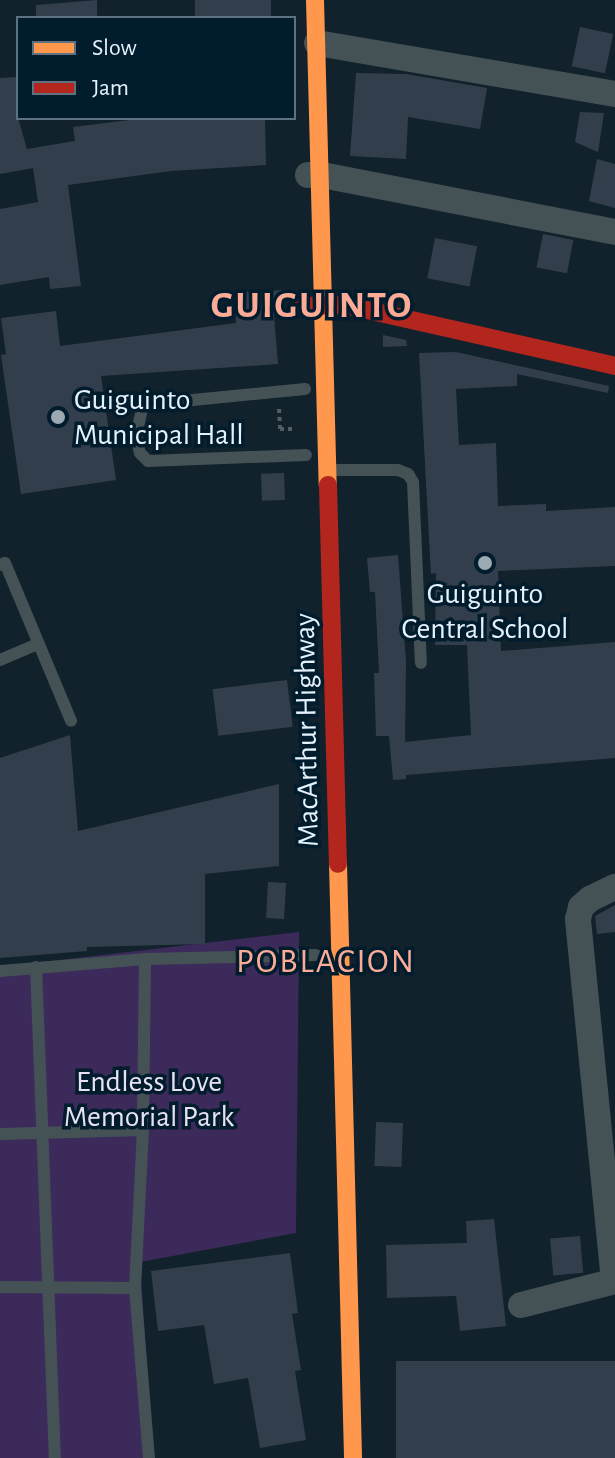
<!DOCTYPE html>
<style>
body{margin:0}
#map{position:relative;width:615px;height:1458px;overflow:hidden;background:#11222c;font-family:"Alegreya Sans",sans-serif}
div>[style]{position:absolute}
.green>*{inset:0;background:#3c2b5a}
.building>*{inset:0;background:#333e4d;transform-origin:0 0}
.path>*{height:4px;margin-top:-2px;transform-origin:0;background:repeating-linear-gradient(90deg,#535e62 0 4px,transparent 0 8px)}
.lane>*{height:12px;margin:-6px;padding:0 6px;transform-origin:6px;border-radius:6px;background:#445256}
.street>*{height:26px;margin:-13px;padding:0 13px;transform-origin:13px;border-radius:13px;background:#445256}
.slow>*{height:18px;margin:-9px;padding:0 9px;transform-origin:9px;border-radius:9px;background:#ff974d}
.jam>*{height:18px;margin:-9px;padding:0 9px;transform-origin:9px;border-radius:9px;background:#b3261e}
.dots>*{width:22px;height:22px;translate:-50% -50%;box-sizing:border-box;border:4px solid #001c2d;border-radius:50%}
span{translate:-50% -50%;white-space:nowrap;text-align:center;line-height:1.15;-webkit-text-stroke:7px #001c2d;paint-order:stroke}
.poi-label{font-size:30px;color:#e5f2fc}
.left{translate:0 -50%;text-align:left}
.street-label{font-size:30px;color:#e5f2fc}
.park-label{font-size:30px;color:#e7e1f3}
.quarter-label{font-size:34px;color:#fcab96;letter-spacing:2px}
.district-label{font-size:38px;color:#fcab96;font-weight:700;letter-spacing:2px}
.legend{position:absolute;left:16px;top:16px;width:280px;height:104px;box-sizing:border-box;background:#001c2d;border:2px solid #5c7280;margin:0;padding:10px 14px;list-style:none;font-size:24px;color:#e5f2fc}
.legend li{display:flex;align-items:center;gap:16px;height:40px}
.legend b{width:40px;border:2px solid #5c7280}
</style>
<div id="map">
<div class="green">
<div style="clip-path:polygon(299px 932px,296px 1233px,140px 1262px,153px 1458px,0 1458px,0 967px)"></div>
</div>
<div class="building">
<div style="clip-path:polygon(97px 0,97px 18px,36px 18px,36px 5px)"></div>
<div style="left:195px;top:0;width:76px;height:18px"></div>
<div style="left:580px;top:27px;width:34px;height:40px;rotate:12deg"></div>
<div style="clip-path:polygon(356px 73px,406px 74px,487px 88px,480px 129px,408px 117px,406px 159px,350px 156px)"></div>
<div style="clip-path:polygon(18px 77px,18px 118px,27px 149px,75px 141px,73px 127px,146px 118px,265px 118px,266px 165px,171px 171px,68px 185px,81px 286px,50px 289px,49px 277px,0 285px,0 209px,38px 202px,33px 168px,0 174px,0 78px)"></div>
<div style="clip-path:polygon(580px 112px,604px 113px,598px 152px,575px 142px)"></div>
<div style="clip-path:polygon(597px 159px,615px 164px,615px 208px,589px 201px)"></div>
<div style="left:543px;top:234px;width:31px;height:34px;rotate:11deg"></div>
<div style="left:435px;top:238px;width:43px;height:41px;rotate:11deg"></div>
<div style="clip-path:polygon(286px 290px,282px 306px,284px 315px,274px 315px,278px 364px,101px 376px,116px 480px,21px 494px,1px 355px,6px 354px,1px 318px,56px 311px,60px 346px,236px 323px,235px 292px)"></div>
<div style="clip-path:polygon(383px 335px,406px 340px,407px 346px,383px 347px)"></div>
<div style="clip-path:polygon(456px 352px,609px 386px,608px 393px,517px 374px,517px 386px,456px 389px,459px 445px,496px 443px,498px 506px,546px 504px,546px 511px,615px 507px,615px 566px,498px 571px,501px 651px,615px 642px,615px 758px,406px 775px,406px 779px,393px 780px,389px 736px,376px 736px,374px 673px,379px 673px,375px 592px,370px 592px,367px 558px,398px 555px,406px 662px,405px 742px,471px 735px,467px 645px,435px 645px,436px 573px,431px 574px,419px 353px)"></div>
<div style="left:284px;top:473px;width:27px;height:23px;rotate:88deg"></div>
<div style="left:287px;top:680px;width:47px;height:75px;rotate:83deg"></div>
<div style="clip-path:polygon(70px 735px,78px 831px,279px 784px,279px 866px,205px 874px,205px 944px,87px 947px,87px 951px,0 958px,0 758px)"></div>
<div style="left:268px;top:882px;width:18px;height:36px;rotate:3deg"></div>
<div style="clip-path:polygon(615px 905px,615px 932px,597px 934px,595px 916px)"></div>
<div style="left:376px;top:1122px;width:27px;height:44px;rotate:2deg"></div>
<div style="clip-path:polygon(494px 1219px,506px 1326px,460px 1331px,456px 1296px,387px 1298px,386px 1245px,467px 1243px,466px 1221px)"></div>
<div style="left:580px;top:1236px;width:37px;height:30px;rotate:85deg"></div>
<div style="clip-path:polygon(290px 1253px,298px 1313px,292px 1314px,301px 1370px,295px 1371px,306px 1440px,260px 1448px,248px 1378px,214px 1384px,204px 1325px,158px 1331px,151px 1271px)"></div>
<div style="left:615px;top:1361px;width:97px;height:219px;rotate:90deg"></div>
</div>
<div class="path">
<div style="left:279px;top:409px;width:20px;rotate:87deg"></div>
<div style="left:280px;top:429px;width:14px"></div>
</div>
<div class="lane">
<div style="left:305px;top:389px;width:163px;rotate:174.4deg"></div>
<div style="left:143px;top:405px;width:32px;rotate:103deg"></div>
<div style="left:136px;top:436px;width:17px;rotate:77deg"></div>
<div style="left:140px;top:453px;width:11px;rotate:45deg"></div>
<div style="left:148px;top:461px;width:158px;rotate:-2.2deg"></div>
<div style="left:334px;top:470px;width:64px"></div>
<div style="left:398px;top:470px;width:11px;rotate:22deg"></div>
<div style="left:408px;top:474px;width:9px;rotate:58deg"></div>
<div style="left:413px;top:482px;width:181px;rotate:87.5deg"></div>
<div style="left:0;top:565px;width:5px;rotate:-22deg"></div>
<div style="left:5px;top:563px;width:171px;rotate:67.3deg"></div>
<div style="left:0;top:660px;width:39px;rotate:-23deg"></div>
<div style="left:145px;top:959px;width:171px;rotate:90.7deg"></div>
<div style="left:143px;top:1130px;width:158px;rotate:92.9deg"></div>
<div style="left:135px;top:1288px;width:171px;rotate:85.3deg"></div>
<div style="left:36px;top:967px;width:491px;rotate:87.8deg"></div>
<div style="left:0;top:971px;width:145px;rotate:-4.7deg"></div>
<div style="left:145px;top:959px;width:171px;rotate:-1.3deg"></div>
<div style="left:0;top:1134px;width:143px;rotate:-1.6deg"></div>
<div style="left:0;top:1287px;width:135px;rotate:0.4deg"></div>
</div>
<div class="street">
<div style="left:317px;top:43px;width:302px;rotate:9.7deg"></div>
<div style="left:308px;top:175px;width:14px"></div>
<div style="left:322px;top:175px;width:298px;rotate:11deg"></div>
<div style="left:614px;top:1281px;width:364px;rotate:-95.7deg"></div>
<div style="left:578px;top:919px;width:12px;rotate:-76deg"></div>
<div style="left:581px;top:907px;width:12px;rotate:-42deg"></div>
<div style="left:590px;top:899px;width:28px;rotate:-26deg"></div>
<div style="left:521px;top:1305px;width:97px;rotate:-14.3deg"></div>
</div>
<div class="slow">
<div style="left:315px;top:0;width:485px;rotate:88.5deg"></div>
<div style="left:338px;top:864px;width:594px;rotate:88.55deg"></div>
</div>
<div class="jam">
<div style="left:303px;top:306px;width:42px;rotate:-1.4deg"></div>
<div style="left:345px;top:305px;width:277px;rotate:12.7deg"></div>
<div style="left:328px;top:485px;width:379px;rotate:88.5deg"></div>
</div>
<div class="dots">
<div style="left:58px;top:417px;background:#9ba9b3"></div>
<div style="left:485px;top:563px;background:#9ba9b3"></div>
</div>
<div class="poi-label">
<span class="left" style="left:74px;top:417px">Guiguinto<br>Municipal Hall</span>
<span style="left:485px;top:611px">Guiguinto<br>Central School</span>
</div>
<div class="street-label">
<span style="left:307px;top:730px;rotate:-91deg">MacArthur Highway</span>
</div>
<div class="park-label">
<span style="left:149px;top:1099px">Endless Love<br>Memorial Park</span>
</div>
<div class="quarter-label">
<span style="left:326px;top:963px">POBLACION</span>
</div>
<div class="district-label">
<span style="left:312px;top:307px">GUIGUINTO</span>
</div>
<ul class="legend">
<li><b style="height:10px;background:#ff974d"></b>Slow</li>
<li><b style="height:10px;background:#b3261e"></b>Jam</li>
</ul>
</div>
